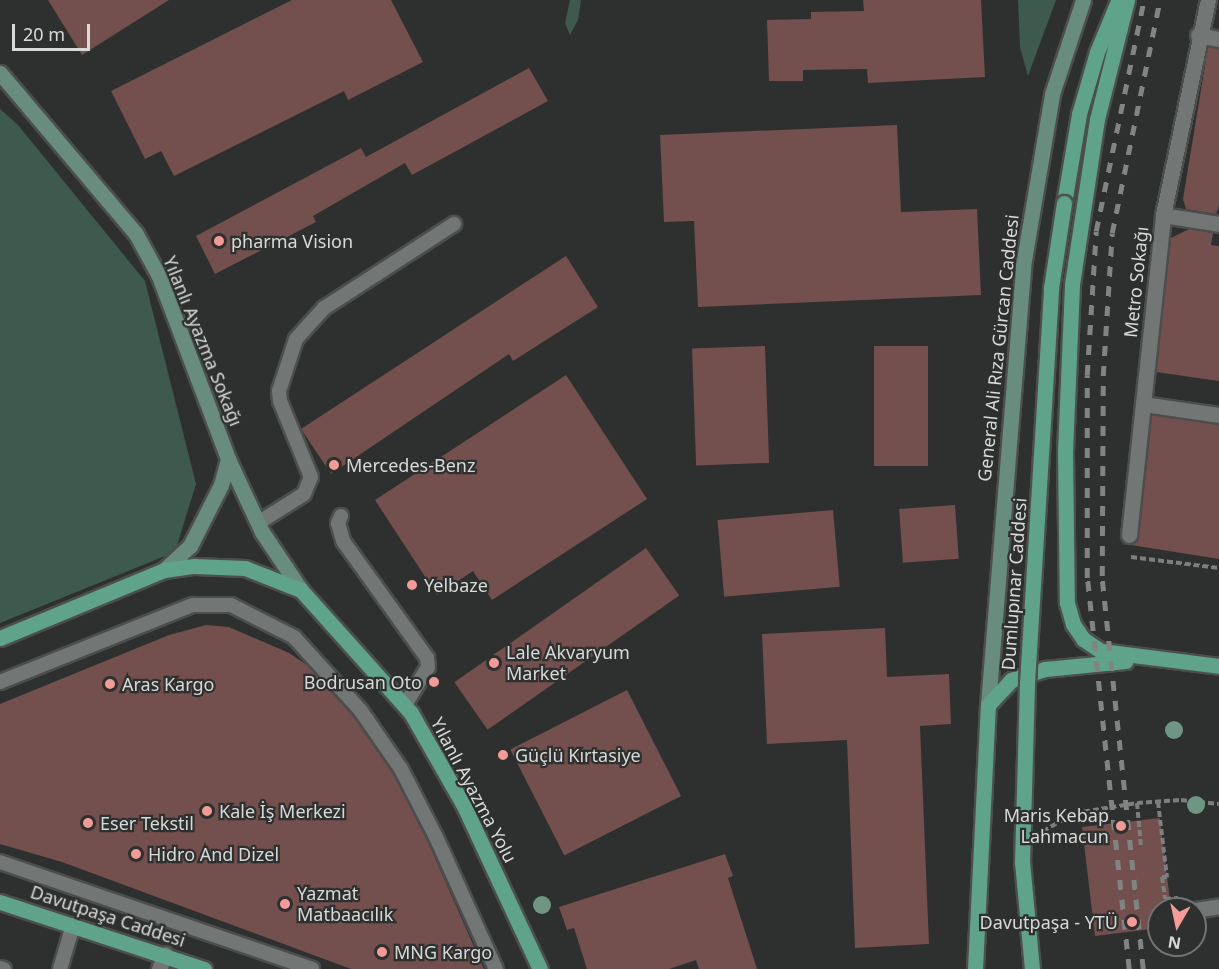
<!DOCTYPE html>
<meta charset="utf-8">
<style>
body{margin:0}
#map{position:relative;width:1219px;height:969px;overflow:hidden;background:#2d302e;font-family:"Noto Sans",sans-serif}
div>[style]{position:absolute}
.green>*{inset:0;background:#3e5a4e}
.building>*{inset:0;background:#734f4d;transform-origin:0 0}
.path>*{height:4px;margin-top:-2px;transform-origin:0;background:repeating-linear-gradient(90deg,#7c7f7d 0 6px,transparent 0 9px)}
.roads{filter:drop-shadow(2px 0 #4c4e4d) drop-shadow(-2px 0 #4c4e4d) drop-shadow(0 2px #4c4e4d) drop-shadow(0 -2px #4c4e4d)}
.lane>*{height:14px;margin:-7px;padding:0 7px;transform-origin:7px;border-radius:7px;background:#727674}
.street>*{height:15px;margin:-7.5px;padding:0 7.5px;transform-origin:7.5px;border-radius:7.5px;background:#727674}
.secondary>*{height:15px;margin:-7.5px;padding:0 7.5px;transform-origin:7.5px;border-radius:7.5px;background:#688d7f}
.primary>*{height:15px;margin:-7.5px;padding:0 7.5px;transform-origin:7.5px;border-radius:7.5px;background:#5fa48a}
.rail>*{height:4.5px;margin-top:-2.25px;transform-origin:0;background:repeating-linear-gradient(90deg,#818482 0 10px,transparent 0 20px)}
.bridges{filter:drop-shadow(2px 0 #4c4e4d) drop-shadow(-2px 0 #4c4e4d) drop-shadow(0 2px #4c4e4d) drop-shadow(0 -2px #4c4e4d)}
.primary-bridge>*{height:15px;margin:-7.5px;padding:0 7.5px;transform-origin:7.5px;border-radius:7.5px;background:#5fa48a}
.trees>*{width:18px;height:18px;margin:-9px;border-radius:50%;background:#6f9584}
.dots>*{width:16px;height:16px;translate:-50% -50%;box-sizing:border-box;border:3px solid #2d302e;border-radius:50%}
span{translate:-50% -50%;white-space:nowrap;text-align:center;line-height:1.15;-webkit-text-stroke:4.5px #2d302e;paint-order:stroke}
.poi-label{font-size:18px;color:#d8dad9}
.left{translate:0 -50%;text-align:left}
.right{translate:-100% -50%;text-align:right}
.street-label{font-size:18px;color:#d8dad9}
.north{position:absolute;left:1147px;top:897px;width:60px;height:60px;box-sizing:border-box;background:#2d302e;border:2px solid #717472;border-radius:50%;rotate:189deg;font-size:16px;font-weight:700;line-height:24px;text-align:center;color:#d8dad9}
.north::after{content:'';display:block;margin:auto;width:21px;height:27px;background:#f59b97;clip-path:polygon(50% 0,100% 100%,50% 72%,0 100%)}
.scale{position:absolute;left:12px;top:24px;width:78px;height:27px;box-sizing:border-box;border:3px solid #d8dad9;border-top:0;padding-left:8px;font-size:18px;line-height:21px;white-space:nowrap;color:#d8dad9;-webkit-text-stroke:4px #2d302e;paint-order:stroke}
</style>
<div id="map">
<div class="green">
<div style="clip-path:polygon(570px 0,581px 0,578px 20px,570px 35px,565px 23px)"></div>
<div style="clip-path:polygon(1018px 0,1056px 0,1028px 76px,1020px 47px)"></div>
<div style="clip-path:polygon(0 109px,18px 125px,145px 281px,196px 484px,175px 552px,0 623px)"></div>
</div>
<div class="building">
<div style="clip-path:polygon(48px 0,169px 0,82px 55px)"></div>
<div style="clip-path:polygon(292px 0,391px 0,423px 62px,348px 100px,344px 91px,174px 176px,161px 151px,145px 159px,111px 91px)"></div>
<div style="clip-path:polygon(863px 0,981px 0,985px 77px,868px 83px,867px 69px,803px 70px,803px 81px,769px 81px,767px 20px,811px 19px,811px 12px,864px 11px)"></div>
<div style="clip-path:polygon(1208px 47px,1219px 49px,1219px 206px,1216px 214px,1186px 209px,1183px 199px)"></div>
<div style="clip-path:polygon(529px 68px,548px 101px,412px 175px,405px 163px,313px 216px,316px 222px,215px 274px,196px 236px,361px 148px,366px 157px)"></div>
<div style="clip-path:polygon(897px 125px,901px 212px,977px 209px,981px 295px,698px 307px,694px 221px,664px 222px,660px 135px)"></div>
<div style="clip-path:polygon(1189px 229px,1213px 233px,1211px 245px,1219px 246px,1219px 381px,1156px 372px,1171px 238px)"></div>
<div style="clip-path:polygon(566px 256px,598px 307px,513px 361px,509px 354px,331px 474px,301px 429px)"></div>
<div style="left:765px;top:346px;width:117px;height:73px;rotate:88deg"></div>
<div style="left:874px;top:346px;width:54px;height:120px"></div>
<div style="clip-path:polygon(566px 375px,647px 499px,492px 600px,473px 571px,437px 595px,375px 500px)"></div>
<div style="clip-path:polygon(1152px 415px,1219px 425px,1219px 559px,1131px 545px,1139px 536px)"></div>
<div style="left:955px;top:505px;width:54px;height:56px;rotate:86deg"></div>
<div style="left:833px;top:510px;width:77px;height:116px;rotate:85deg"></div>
<div style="left:646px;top:548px;width:58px;height:234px;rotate:55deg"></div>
<div style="clip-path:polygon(206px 625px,229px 627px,289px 653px,307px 665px,354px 717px,393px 774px,427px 840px,484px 969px,351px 969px,62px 862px,0 844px,0 704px,169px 635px)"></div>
<div style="clip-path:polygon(885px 628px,887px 677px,949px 674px,951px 724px,920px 726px,929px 944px,855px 948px,847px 740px,767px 744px,762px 634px)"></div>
<div style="left:627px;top:690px;width:119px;height:131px;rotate:63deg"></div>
<div style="clip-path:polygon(1160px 818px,1171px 909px,1159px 909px,1159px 928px,1095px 936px,1082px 827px)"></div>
<div style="clip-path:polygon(725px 854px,733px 876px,728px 878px,757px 969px,699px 969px,696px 960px,669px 969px,587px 969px,574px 928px,567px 930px,559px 907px)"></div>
</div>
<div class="path">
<div style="left:1131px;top:557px;width:89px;rotate:7.1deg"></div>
<div style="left:1158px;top:802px;width:76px;rotate:83.2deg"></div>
<div style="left:1167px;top:877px;width:5px;rotate:180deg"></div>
<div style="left:1162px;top:877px;width:22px;rotate:82deg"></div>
<div style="left:1165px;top:899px;width:13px;rotate:-4deg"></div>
<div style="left:1137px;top:803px;width:44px;rotate:-3.9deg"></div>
<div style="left:1181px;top:800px;width:38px;rotate:6deg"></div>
<div style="left:1043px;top:831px;width:37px;rotate:-29deg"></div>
<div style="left:1075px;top:813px;width:63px;rotate:-9.2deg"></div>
<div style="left:1137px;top:803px;width:44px;rotate:84.8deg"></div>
</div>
<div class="roads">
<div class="lane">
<div style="left:341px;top:516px;width:8px;rotate:113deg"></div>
<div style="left:338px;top:523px;width:19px;rotate:74deg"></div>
<div style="left:343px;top:541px;width:144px;rotate:54.3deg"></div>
<div style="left:427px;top:658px;width:9px;rotate:84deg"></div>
<div style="left:428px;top:667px;width:44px;rotate:121.2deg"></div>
<div style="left:258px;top:523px;width:54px;rotate:-32.2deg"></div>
<div style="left:304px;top:494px;width:18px;rotate:-68deg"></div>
<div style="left:311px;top:477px;width:82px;rotate:-112.2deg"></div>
<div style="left:280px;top:401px;width:10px;rotate:-96deg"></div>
<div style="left:279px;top:391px;width:55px;rotate:-71.9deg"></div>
<div style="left:296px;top:339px;width:42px;rotate:-47.9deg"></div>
<div style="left:324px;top:308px;width:155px;rotate:-32.9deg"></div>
<div style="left:0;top:682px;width:208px;rotate:-21.8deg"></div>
<div style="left:193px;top:605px;width:38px"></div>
<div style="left:231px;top:605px;width:71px;rotate:26.9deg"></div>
<div style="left:294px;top:637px;width:100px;rotate:47.8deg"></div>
<div style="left:361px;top:711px;width:70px;rotate:55.4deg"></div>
<div style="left:401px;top:769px;width:76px;rotate:62.8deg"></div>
<div style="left:436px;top:837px;width:145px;rotate:65.6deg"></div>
<div style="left:0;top:862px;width:330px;rotate:18.9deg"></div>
<div style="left:0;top:968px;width:4px;rotate:14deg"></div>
<div style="left:60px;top:969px;width:46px;rotate:-73.5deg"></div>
</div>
<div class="street">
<div style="left:1198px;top:35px;width:21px;rotate:11deg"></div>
<div style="left:1163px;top:215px;width:57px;rotate:9.1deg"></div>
<div style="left:1143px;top:404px;width:77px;rotate:8.2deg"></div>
<div style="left:1129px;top:535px;width:322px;rotate:-83.9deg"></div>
<div style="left:1163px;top:215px;width:220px;rotate:-78.2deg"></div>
<div style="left:1195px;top:910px;width:24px;rotate:-9deg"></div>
<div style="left:159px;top:969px;width:16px;rotate:-68deg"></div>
</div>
<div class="secondary">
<div style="left:0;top:73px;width:211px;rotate:49.8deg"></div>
<div style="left:136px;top:234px;width:48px;rotate:61.3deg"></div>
<div style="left:159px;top:276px;width:196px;rotate:69.3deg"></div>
<div style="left:228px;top:459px;width:81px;rotate:65deg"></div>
<div style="left:262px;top:532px;width:70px;rotate:56.1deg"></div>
<div style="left:164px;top:570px;width:35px;rotate:-43deg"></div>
<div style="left:190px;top:546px;width:68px;rotate:-63.1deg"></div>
<div style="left:221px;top:485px;width:27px;rotate:-75deg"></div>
<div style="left:988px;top:705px;width:440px;rotate:-85.4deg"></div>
<div style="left:1023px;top:266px;width:174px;rotate:-80.4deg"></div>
<div style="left:1052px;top:94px;width:99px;rotate:-71.7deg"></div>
</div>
<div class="primary">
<div style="left:1127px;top:0;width:123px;rotate:104.1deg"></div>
<div style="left:1097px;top:119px;width:168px;rotate:98.6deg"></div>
<div style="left:1072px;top:285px;width:165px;rotate:92.4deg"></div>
<div style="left:1065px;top:450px;width:153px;rotate:89.3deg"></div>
<div style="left:1067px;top:603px;width:22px;rotate:74deg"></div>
<div style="left:1073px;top:624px;width:18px;rotate:56deg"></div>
<div style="left:1083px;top:639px;width:22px;rotate:34deg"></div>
<div style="left:1101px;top:651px;width:119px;rotate:7.2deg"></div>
<div style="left:1064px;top:203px;width:90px;rotate:-80.4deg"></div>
<div style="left:1079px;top:114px;width:65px;rotate:-73.8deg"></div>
<div style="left:1097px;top:52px;width:55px;rotate:-67.6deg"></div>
<div style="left:0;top:638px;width:178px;rotate:-22.5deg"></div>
<div style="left:164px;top:570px;width:30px;rotate:-8deg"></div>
<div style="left:194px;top:566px;width:51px;rotate:2.2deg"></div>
<div style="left:245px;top:568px;width:60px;rotate:21.4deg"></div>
<div style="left:301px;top:590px;width:165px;rotate:48.2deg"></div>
<div style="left:411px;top:713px;width:105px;rotate:60.3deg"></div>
<div style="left:463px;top:804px;width:182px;rotate:65deg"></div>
<div style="left:0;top:902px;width:215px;rotate:18.2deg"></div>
<div style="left:975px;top:969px;width:264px;rotate:-87.2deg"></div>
<div style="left:988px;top:705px;width:34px;rotate:-47deg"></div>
<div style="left:1011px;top:680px;width:36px;rotate:-18deg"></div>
<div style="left:1045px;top:669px;width:81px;rotate:-5.6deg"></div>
</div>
</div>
<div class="rail">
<div style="left:1129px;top:969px;width:393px;rotate:-96.1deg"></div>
<div style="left:1087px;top:578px;width:203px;rotate:-90deg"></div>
<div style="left:1087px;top:375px;width:144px;rotate:-86.4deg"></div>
<div style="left:1096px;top:231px;width:236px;rotate:-78.3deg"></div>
<div style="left:1143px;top:969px;width:395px;rotate:-96deg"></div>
<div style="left:1102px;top:576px;width:200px;rotate:-89.7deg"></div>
<div style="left:1103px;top:376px;width:143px;rotate:-86.4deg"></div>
<div style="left:1112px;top:233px;width:238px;rotate:-78.4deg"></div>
</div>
<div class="bridges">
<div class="primary-bridge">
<div style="left:1032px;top:969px;width:107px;rotate:-95.3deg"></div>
<div style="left:1022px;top:862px;width:179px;rotate:-88.4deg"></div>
<div style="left:1027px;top:683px;width:396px;rotate:-86.5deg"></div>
<div style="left:1051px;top:288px;width:86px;rotate:-81.3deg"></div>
</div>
</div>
<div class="trees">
<div style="left:1174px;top:730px"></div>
<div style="left:1196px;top:805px"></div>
<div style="left:542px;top:905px"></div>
</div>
<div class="dots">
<div style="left:219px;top:241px;background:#f59b97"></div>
<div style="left:334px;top:465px;background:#f59b97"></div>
<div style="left:412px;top:585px;background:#f59b97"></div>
<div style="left:494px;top:663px;background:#f59b97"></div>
<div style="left:434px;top:682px;background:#f59b97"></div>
<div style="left:110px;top:684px;background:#f59b97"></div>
<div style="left:503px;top:755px;background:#f59b97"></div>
<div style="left:207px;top:811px;background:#f59b97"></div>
<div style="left:88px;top:823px;background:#f59b97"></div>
<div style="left:1121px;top:826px;background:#f59b97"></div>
<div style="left:136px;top:854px;background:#f59b97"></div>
<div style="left:285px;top:904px;background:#f59b97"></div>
<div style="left:1132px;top:922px;background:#f59b97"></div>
<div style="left:382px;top:952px;background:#f59b97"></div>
</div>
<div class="poi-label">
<span class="left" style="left:231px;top:241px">pharma Vision</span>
<span class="left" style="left:346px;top:465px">Mercedes-Benz</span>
<span class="left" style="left:424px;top:585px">Yelbaze</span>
<span class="left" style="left:506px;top:663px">Lale Akvaryum<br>Market</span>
<span class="right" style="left:422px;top:682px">Bodrusan Oto</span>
<span class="left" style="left:122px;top:684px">Aras Kargo</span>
<span class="left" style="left:515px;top:755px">Güçlü Kırtasiye</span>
<span class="left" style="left:219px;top:811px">Kale İş Merkezi</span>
<span class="right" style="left:1109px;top:826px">Maris Kebap<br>Lahmacun</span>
<span class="left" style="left:100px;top:823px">Eser Tekstil</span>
<span class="left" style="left:148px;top:854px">Hidro And Dizel</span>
<span class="left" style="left:297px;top:904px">Yazmat<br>Matbaacılık</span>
<span class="right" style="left:1118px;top:922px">Davutpaşa - YTÜ</span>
<span class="left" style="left:394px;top:952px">MNG Kargo</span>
</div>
<div class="street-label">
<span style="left:1136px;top:282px;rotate:-84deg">Metro Sokağı</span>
<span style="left:203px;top:341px;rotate:68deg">Yılanlı Ayazma Sokağı</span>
<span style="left:998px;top:348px;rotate:-84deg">General Ali Rıza Gürcan Caddesi</span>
<span style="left:1014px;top:584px;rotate:-86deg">Dumlupınar Caddesi</span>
<span style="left:474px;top:790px;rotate:62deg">Yılanlı Ayazma Yolu</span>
<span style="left:108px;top:916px;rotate:18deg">Davutpaşa Caddesi</span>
</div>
<div class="north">N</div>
<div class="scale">20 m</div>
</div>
